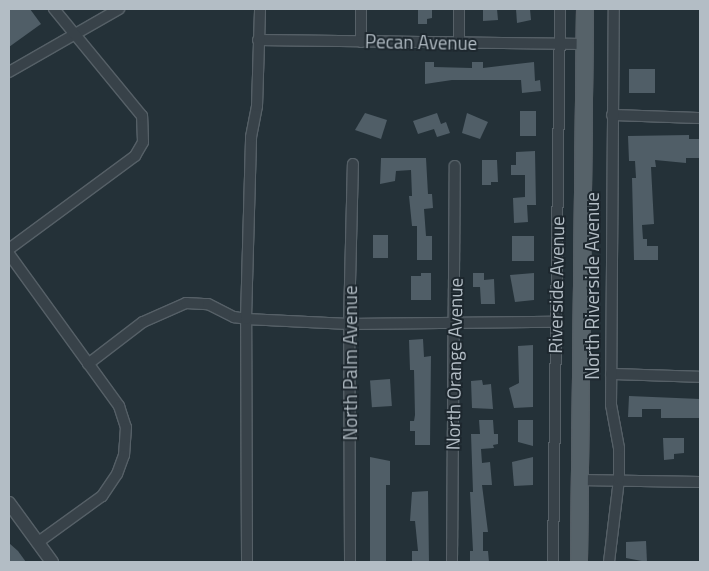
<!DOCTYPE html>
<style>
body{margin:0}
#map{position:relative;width:709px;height:571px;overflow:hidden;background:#243138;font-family:"Titillium Web",sans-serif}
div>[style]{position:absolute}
.building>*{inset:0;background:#505e67;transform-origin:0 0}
.roads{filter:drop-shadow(1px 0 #566067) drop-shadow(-1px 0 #566067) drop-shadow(0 1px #566067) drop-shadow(0 -1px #566067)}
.minor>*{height:10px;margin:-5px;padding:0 5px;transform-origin:5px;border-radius:5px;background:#384249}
.tertiary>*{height:12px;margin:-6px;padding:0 6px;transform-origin:6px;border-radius:6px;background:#384249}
.primary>*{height:16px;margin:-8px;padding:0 8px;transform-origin:8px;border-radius:8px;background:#566269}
span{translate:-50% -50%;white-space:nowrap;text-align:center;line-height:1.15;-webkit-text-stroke:4px #1d272e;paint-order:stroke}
.street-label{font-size:19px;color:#b3bdc5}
.frame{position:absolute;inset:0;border:10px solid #b3bdc5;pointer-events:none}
</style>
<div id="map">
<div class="building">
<div style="clip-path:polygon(9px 9px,30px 9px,41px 24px,9px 47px)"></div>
<div style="clip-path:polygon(418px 9px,432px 9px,432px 18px,427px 19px,427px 24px,418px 24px)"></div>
<div style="clip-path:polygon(483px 9px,497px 9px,498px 20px,483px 21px)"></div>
<div style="clip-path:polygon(516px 9px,530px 9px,531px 20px,517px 23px)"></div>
<div style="clip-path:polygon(425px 62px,434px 62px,434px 67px,472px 68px,472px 62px,483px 62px,483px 68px,534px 62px,535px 81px,540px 80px,541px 91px,522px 93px,521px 80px,452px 80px,425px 84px)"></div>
<div style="left:629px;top:69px;width:26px;height:24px"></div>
<div style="left:520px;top:111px;width:16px;height:25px"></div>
<div style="clip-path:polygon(365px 113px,387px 120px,381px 139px,355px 130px)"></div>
<div style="clip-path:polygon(437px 113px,441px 124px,446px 122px,450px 133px,437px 137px,434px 129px,418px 134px,413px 121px)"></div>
<div style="clip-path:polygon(467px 113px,488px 122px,480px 139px,462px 133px)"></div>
<div style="clip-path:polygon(689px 135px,689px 139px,700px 139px,700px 158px,686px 158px,686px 163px,655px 160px,656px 167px,651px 167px,654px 224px,642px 225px,643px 239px,647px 239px,647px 246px,658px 246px,658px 260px,634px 260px,632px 178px,636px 178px,635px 161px,629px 161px,628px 136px)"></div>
<div style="clip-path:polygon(535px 151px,536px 205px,527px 205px,528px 222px,514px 223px,513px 198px,525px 197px,525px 175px,511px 175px,511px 165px,516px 165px,516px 152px)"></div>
<div style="clip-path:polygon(381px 158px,426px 158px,428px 194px,432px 194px,433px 208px,424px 209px,426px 236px,432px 236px,432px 260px,417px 260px,417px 226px,412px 226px,409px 196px,412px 196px,411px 170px,396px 171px,395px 181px,380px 184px)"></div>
<div style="clip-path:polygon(482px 160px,497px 160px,498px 182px,491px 182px,491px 185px,482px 185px)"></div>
<div style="left:373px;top:235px;width:15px;height:23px"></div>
<div style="left:512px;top:236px;width:22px;height:25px"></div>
<div style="clip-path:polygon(421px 273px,431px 273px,431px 300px,411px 300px,411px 276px,421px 276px)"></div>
<div style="clip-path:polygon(473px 273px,484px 273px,484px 280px,494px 279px,495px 304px,481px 304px,480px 287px,473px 287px)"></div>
<div style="clip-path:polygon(534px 273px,534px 300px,515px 302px,510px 275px)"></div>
<div style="clip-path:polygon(423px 339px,424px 357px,431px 356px,430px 445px,415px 445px,415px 431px,410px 431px,410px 421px,414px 421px,415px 415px,414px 370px,410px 370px,409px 340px)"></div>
<div style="clip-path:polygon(533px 345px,533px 407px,514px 408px,509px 388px,519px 383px,518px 346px)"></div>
<div style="left:390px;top:379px;width:27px;height:20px;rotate:86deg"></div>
<div style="clip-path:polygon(482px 380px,483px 385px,491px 384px,493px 409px,472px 408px,471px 381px)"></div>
<div style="clip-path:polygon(629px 396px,700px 399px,700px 418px,661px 418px,661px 409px,642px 409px,642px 417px,628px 417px)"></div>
<div style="clip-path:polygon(479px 420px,493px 420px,494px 434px,498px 434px,498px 444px,493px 445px,494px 448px,481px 449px,482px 463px,490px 462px,492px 485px,482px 485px,488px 532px,483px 532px,483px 551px,488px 551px,489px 562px,470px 562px,470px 551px,473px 551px,470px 492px,473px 492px,471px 434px,480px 434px)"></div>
<div style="clip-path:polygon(518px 420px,533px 420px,533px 446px,518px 442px)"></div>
<div style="clip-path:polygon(663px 438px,684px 438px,684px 453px,674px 454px,674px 459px,664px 460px)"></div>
<div style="clip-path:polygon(370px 457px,390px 461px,390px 485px,386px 485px,386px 562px,370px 562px)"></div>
<div style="clip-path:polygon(533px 457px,533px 485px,514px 486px,512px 462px)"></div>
<div style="clip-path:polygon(428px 491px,429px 562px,412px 562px,412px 551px,418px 551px,415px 521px,410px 521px,412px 492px)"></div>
<div style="clip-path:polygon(646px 541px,647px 562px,626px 558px,626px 542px)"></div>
<div style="clip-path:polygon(9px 543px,18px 551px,26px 562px,9px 562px)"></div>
</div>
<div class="roads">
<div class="minor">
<div style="left:361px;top:9px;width:33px;rotate:90deg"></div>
<div style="left:258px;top:40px;width:326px;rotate:0.7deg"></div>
<div style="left:459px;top:43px;width:34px;rotate:-90deg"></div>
<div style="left:9px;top:72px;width:127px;rotate:-29.8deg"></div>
<div style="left:612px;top:115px;width:88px;rotate:2deg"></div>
<div style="left:9px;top:249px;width:157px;rotate:-36.4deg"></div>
<div style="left:135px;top:156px;width:16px;rotate:-60deg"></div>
<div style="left:143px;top:142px;width:26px;rotate:-92deg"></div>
<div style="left:142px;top:116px;width:139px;rotate:-129.4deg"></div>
<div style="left:9px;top:254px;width:188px;rotate:54.1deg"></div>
<div style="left:119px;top:406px;width:22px;rotate:72deg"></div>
<div style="left:126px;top:427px;width:28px;rotate:94deg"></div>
<div style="left:124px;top:455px;width:20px;rotate:110deg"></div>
<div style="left:117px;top:474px;width:27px;rotate:124deg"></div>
<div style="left:102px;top:496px;width:80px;rotate:144.1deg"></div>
<div style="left:88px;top:364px;width:69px;rotate:-37.4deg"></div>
<div style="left:143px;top:322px;width:47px;rotate:-23.8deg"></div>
<div style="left:186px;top:303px;width:22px;rotate:3deg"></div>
<div style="left:208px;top:304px;width:29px;rotate:27deg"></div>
<div style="left:234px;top:317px;width:12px;rotate:9deg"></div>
<div style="left:246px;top:319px;width:103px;rotate:2.8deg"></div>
<div style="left:349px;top:324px;width:206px;rotate:-0.6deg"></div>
<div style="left:611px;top:374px;width:89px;rotate:1.9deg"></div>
<div style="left:580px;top:480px;width:120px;rotate:1deg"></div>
<div style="left:247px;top:562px;width:243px;rotate:-90.2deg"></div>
<div style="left:246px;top:319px;width:182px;rotate:-88.4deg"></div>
<div style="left:251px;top:137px;width:32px;rotate:-79deg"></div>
<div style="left:257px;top:106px;width:97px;rotate:-88.2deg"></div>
<div style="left:350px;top:562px;width:238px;rotate:-90.2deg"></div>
<div style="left:349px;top:324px;width:160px;rotate:-88.6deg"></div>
<div style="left:452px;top:562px;width:396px;rotate:-89.6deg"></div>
<div style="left:553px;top:562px;width:553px;rotate:-89.27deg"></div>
<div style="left:609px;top:562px;width:84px;rotate:-83.1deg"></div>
<div style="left:619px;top:479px;width:31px;rotate:-90deg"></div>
<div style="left:619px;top:448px;width:44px;rotate:-100.5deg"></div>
<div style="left:611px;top:405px;width:396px;rotate:-89.6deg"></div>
</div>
<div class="tertiary">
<div style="left:9px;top:503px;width:73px;rotate:53.9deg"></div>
</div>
<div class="primary">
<div style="left:579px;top:562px;width:553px;rotate:-89.38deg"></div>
</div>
</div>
<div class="street-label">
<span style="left:421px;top:42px;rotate:1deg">Pecan Avenue</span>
<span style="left:556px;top:285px;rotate:-89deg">Riverside Avenue</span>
<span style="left:592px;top:286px;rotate:-90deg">North Riverside Avenue</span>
<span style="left:350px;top:363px;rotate:-90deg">North Palm Avenue</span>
<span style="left:454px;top:364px;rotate:-89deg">North Orange Avenue</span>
</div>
<div class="frame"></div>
</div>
